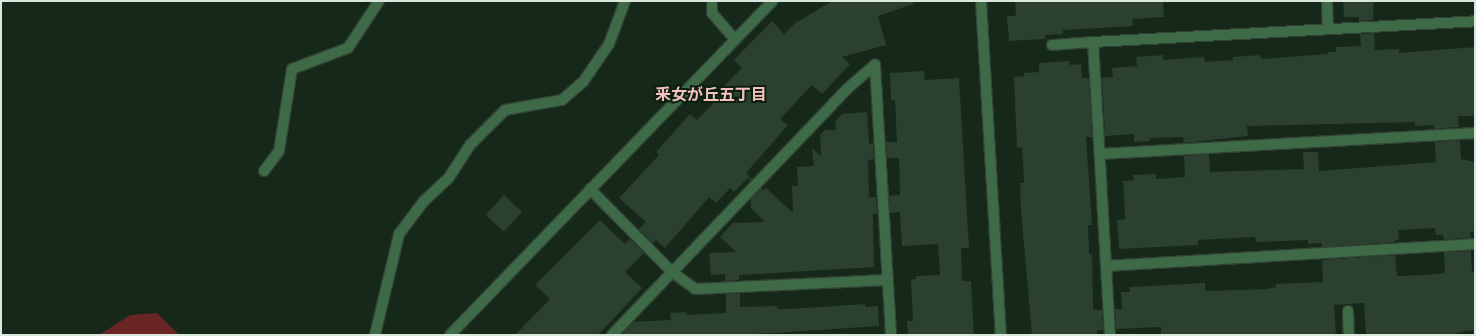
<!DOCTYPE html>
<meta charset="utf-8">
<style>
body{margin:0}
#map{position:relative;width:1476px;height:336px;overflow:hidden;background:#152819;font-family:"Titillium Web","Noto Sans JP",sans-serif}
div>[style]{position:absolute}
.green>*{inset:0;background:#6a2624}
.building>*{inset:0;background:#2c402f;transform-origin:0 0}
.roads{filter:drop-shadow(1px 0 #314334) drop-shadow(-1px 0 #314334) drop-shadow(0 1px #314334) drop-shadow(0 -1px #314334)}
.minor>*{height:10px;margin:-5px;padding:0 5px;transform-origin:5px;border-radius:5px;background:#3f6a47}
.tertiary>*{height:10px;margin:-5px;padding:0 5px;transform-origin:5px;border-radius:5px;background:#3f6a47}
span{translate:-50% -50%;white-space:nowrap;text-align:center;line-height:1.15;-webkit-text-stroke:4px #0b1f10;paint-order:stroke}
.neighbourhood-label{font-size:16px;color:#f4c1bc;font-weight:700}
.frame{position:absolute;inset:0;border:2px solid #dae7dc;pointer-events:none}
</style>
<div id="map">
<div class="green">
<div style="clip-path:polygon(157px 313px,179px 335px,99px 335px,130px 315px)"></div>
</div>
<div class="building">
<div style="clip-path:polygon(832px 1px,913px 1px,913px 4px,878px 16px,886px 45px,842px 57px,850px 64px,822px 94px,812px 85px,780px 119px,788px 125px,746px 173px,752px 179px,750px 181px,749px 177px,734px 192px,730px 188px,716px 203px,709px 197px,665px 248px,656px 240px,653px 243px,639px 229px,646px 222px,619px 198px,659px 155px,656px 152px,690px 114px,697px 120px,719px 97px,716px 94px,742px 68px,734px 60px,772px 21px,784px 34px,794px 24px)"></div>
<div style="clip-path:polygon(1015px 1px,1163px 1px,1164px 17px,1132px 19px,1133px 26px,1063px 30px,1063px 34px,1045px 35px,1045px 39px,1009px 41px,1007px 16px,1016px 16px)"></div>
<div style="clip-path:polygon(1343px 1px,1374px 1px,1373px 20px,1359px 21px,1359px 17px,1344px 17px)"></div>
<div style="clip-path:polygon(1374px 33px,1375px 50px,1399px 49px,1399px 53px,1475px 47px,1475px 116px,1458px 116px,1459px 127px,1434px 129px,1434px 125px,1415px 126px,1415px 122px,1247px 126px,1248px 136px,1184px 143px,1183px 137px,1150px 138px,1150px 141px,1134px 142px,1134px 134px,1105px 136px,1102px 78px,1113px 77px,1112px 68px,1137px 66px,1136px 57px,1163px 55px,1163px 60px,1204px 57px,1205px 62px,1233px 60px,1233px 57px,1260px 55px,1261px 59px,1328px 54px,1328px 52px,1336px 52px,1336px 47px,1361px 46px,1360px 34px)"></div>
<div style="clip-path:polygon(1069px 61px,1070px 65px,1081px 64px,1082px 78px,1089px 78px,1092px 137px,1086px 137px,1092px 225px,1088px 225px,1089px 254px,1092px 254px,1093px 310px,1102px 310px,1103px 330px,1097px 330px,1097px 335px,1032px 335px,1021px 210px,1020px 183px,1024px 183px,1022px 147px,1017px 148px,1014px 77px,1024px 76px,1024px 73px,1039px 72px,1039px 63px)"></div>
<div style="clip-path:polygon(924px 71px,925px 80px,959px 78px,969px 248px,961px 248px,962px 281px,971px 281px,974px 335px,908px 335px,907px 321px,913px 321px,911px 280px,916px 279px,916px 276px,940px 275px,938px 244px,902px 246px,900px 212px,890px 213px,889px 196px,900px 195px,899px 158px,887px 158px,886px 142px,897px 142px,895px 100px,891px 100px,890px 73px)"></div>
<div style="clip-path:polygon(867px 112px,869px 144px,873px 143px,874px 159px,868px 160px,869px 197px,876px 197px,877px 214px,873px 214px,874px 267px,739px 275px,739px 280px,725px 281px,725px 274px,711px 275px,709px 253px,736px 252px,720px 237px,733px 223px,765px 222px,751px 208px,751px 199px,761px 188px,764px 190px,766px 188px,793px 213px,792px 186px,798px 186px,797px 167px,814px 166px,812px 148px,821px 156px,820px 135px,825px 130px,836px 130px,835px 121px,842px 114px)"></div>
<div style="clip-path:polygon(1460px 140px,1461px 159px,1475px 162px,1475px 231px,1470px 232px,1471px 238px,1444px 239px,1443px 235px,1436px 235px,1435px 228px,1398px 230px,1399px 240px,1395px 240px,1395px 242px,1322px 247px,1322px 243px,1308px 244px,1308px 240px,1256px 242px,1255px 237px,1198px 240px,1198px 245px,1119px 249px,1117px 220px,1125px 219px,1123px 181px,1134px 180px,1133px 175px,1156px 174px,1156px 179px,1185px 177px,1184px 156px,1209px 154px,1210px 172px,1272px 170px,1304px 169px,1303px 152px,1318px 152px,1319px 171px,1436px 162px,1435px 142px)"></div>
<div style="left:504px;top:195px;width:25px;height:27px;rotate:43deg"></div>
<div style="clip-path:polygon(600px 220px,625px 244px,630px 239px,644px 253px,625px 272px,642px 288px,598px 335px,515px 335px,550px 299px,535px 285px)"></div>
<div style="clip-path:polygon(1471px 251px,1472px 272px,1475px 271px,1475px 330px,1464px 331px,1453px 335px,1366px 335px,1364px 303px,1334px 305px,1336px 335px,1161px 335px,1161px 327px,1116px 329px,1115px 309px,1122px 309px,1121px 292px,1130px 292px,1129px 287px,1205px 283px,1205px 291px,1268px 289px,1276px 287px,1276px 284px,1323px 282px,1322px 260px,1395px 255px,1397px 276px,1426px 275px,1445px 273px,1444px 252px)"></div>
<div style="clip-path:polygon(740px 293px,740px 307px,777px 306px,778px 309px,791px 309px,865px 304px,865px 307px,878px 306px,879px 326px,741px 335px,621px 335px,633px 322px,671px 320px,670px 313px,686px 312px,686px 315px,726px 313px,726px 294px)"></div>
</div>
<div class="roads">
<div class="minor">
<div style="left:712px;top:1px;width:12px;rotate:90deg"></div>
<div style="left:712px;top:13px;width:33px;rotate:49deg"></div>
<div style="left:1327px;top:1px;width:27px;rotate:88deg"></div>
<div style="left:1052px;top:45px;width:41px;rotate:-4.2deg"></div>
<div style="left:875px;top:65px;width:270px;rotate:86.6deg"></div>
<div style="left:1100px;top:154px;width:376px;rotate:-3.2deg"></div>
<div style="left:264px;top:171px;width:25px;rotate:-53deg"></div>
<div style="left:279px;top:151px;width:83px;rotate:-81deg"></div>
<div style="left:292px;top:69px;width:60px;rotate:-20.6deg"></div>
<div style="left:348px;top:48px;width:56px;rotate:-56.6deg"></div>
<div style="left:590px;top:189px;width:117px;rotate:45.3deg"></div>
<div style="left:672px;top:272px;width:29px;rotate:36deg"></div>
<div style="left:695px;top:289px;width:193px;rotate:-2.7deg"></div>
<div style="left:1106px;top:266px;width:370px;rotate:-3.4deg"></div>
<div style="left:1348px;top:311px;width:24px;rotate:88deg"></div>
<div style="left:375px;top:335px;width:104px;rotate:-76.6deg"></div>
<div style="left:399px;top:234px;width:41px;rotate:-52.9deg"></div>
<div style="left:424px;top:201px;width:33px;rotate:-43deg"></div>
<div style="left:448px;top:179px;width:40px;rotate:-57.1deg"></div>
<div style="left:470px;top:145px;width:49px;rotate:-45deg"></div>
<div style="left:505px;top:110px;width:58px;rotate:-10deg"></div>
<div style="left:562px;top:100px;width:28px;rotate:-41deg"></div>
<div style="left:583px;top:82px;width:46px;rotate:-55.6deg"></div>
<div style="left:609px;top:44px;width:46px;rotate:-69.6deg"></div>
<div style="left:612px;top:335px;width:340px;rotate:-46.3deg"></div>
<div style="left:847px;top:89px;width:37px;rotate:-41deg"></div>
<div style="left:1110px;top:335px;width:293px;rotate:-93.3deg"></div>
<div style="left:1093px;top:42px;width:383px;rotate:-3.1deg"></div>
</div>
<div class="tertiary">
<div style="left:981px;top:1px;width:335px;rotate:86.6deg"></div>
<div style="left:450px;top:335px;width:464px;rotate:-46deg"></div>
</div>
</div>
<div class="neighbourhood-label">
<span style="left:711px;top:94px">釆女が丘五丁目</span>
</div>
<div class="frame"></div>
</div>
